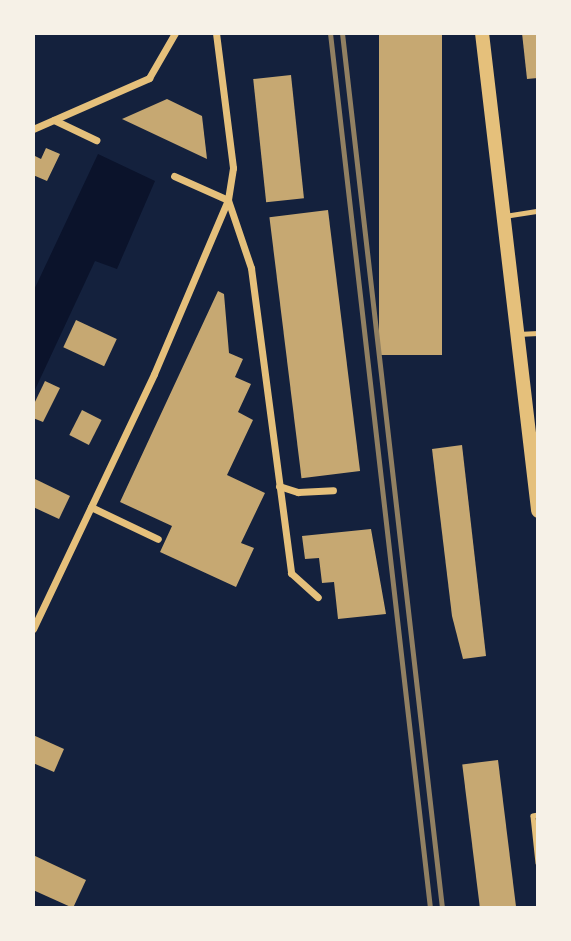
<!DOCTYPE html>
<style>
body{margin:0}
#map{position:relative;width:571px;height:941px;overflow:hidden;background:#14213d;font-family:"Titillium Web",sans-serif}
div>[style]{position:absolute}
.water>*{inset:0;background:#0b132b}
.building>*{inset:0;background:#c6a872;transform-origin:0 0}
.service>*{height:4.5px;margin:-2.25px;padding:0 2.25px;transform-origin:2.25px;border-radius:2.25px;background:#e5c07b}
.minor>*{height:7px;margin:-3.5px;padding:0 3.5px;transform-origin:3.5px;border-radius:3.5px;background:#e5c07b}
.secondary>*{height:14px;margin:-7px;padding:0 7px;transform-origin:7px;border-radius:7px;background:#e5c07b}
.rail>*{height:5px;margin:-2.5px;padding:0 2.5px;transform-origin:2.5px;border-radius:2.5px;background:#918062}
span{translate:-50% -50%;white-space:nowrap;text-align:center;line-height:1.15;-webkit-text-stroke:5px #f6f1e7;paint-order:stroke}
.frame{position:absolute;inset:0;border:35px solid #f6f1e7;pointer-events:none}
</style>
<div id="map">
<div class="water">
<div style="clip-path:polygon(98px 154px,155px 181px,117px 269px,95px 261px,33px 394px,33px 292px)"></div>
</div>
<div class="building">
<div style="left:379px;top:33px;width:63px;height:322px"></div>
<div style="clip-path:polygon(522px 33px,538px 33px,538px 78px,527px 79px)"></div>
<div style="left:291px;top:75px;width:124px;height:38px;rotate:84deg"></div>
<div style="clip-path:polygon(167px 99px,202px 116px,207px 159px,122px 119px)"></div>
<div style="clip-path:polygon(46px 148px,60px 154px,47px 181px,33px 175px,33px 155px,41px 159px)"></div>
<div style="left:328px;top:210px;width:263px;height:59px;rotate:83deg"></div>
<div style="clip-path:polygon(218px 291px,224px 294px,229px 353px,243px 359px,235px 377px,251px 384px,238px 412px,253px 420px,227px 475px,265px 493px,241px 543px,254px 548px,236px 587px,160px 552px,172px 526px,120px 502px)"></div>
<div style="left:76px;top:320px;width:45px;height:30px;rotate:25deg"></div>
<div style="clip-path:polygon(45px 381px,60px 388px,43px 422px,33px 418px,33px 406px)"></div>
<div style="left:82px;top:410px;width:22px;height:28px;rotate:27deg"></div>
<div style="clip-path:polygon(462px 445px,486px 656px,463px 659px,452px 616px,432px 449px)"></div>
<div style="clip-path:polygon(33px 478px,70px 496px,59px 519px,33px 507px)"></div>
<div style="clip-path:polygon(371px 529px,386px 614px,338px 619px,334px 582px,322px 583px,319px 558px,305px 559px,302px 536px)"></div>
<div style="clip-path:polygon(33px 735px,64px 749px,54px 772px,33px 763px)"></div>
<div style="left:498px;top:760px;width:149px;height:36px;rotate:83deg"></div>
<div style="clip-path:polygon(33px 855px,86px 880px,73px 908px,33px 890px)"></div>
</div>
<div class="service">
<div style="left:505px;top:216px;width:33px;rotate:-9deg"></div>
<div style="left:518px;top:334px;width:20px;rotate:-3deg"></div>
<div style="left:538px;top:815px;width:5px;rotate:169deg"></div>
<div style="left:533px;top:816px;width:47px;rotate:83.9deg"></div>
</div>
<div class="minor">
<div style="left:216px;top:33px;width:136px;rotate:82.8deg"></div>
<div style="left:233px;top:168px;width:32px;rotate:99deg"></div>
<div style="left:228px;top:200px;width:72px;rotate:71.3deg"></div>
<div style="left:251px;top:268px;width:308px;rotate:82.5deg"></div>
<div style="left:291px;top:573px;width:36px;rotate:42deg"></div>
<div style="left:54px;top:120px;width:47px;rotate:25.5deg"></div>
<div style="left:33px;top:129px;width:127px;rotate:-23.7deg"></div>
<div style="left:149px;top:78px;width:52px;rotate:-60deg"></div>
<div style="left:279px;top:486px;width:20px;rotate:18deg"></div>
<div style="left:298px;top:492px;width:35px;rotate:-3deg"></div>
<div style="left:91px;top:507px;width:74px;rotate:25.5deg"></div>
<div style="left:33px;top:629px;width:282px;rotate:-64.6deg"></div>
<div style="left:154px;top:374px;width:189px;rotate:-67deg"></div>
<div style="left:228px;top:200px;width:59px;rotate:-156deg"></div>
</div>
<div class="secondary">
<div style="left:482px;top:33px;width:481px;rotate:83.3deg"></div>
</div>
<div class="rail">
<div style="left:330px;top:33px;width:881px;rotate:83.48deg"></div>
<div style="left:342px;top:33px;width:881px;rotate:83.48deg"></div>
</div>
<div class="frame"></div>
</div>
